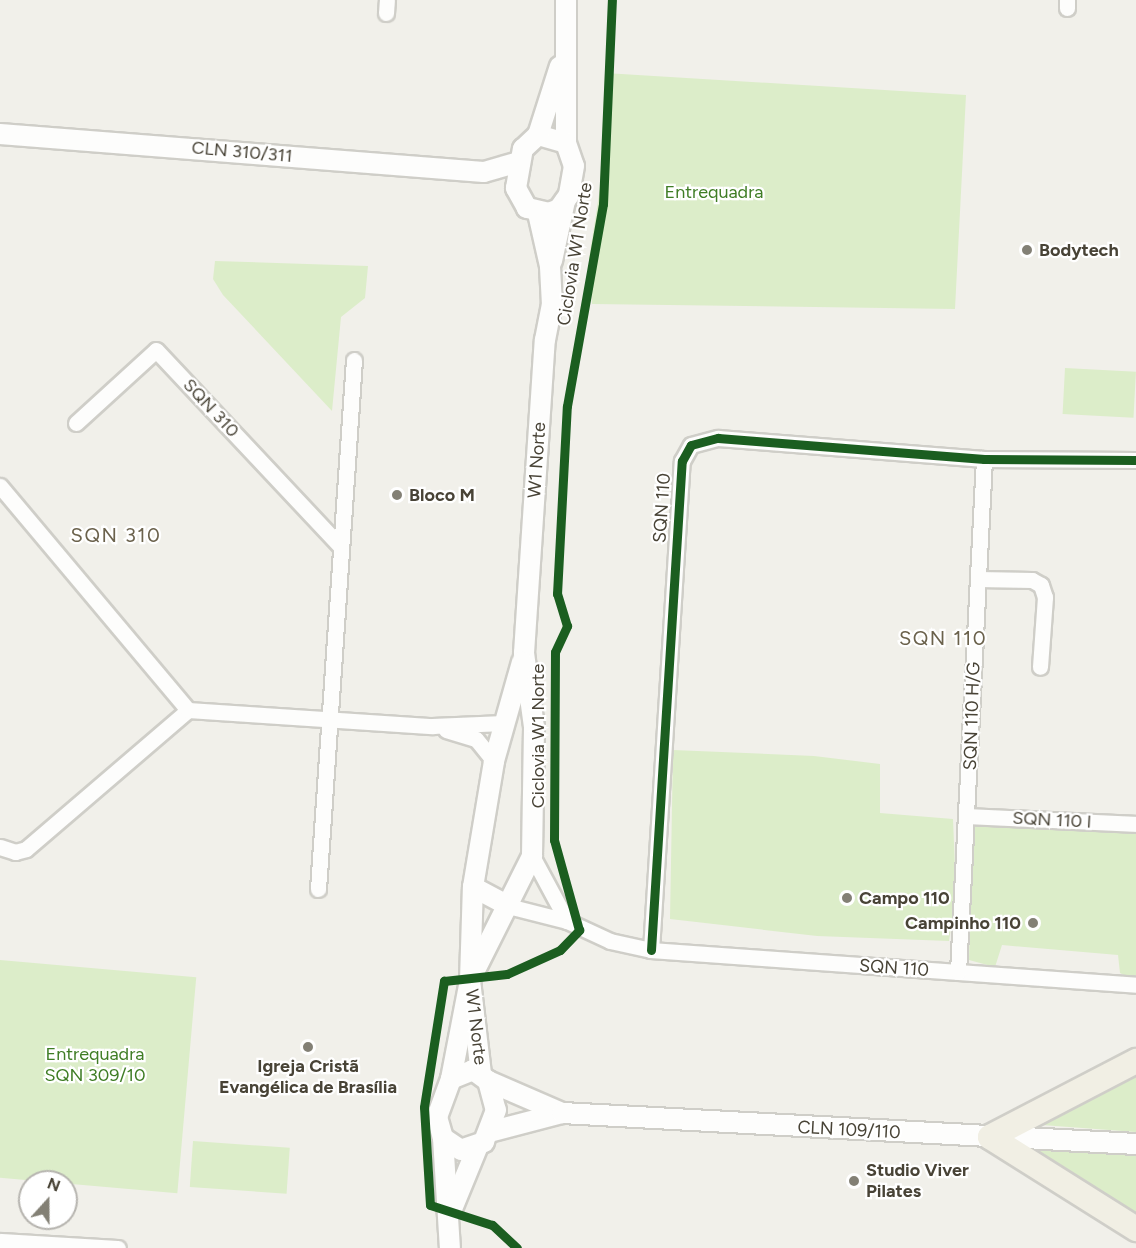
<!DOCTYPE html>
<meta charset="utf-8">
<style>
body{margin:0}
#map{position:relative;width:1136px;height:1248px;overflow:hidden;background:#f1f0ea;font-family:Figtree,sans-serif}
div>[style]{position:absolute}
.green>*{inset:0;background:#dcedc9;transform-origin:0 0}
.roads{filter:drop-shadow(2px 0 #cfcec8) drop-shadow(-2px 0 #cfcec8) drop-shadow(0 2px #cfcec8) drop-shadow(0 -2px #cfcec8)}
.minor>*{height:15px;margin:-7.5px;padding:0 7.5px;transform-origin:7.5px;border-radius:7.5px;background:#fdfdfc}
.tertiary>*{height:20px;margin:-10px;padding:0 10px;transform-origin:10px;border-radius:10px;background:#fdfdfc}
.primary>*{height:24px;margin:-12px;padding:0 12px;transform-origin:12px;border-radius:12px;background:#f1efe4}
.cycleway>*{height:9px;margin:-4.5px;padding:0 4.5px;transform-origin:4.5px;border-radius:4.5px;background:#1b5e20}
.dots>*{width:16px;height:16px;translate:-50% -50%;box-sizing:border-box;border:3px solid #fff;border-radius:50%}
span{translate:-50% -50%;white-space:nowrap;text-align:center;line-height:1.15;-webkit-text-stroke:4.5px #fff;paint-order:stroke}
.street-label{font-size:18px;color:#484336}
.park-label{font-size:18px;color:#3f7d25}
.poi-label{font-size:18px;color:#484336;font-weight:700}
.left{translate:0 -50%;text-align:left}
.right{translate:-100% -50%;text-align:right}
.neighbourhood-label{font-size:20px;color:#6b624c;letter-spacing:1.5px}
.north{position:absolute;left:18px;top:1170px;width:60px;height:60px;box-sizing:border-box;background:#fff;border:2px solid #b6b4af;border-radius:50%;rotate:21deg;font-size:16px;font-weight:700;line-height:24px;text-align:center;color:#484336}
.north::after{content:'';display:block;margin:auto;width:21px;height:27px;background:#838075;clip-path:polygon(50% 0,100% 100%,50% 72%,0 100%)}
</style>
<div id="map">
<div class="green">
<div style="clip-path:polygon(605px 73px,966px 95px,955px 309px,592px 304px,589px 259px,600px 188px)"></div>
<div style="clip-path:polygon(215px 261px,368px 266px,365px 298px,341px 317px,332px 411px,223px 295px,213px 279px)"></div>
<div style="left:1065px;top:368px;width:71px;height:46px;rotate:3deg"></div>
<div style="clip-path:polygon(673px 750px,814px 756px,880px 764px,880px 813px,953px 819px,956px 893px,949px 941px,817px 936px,670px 919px)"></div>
<div style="clip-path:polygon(972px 820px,1136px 831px,1136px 975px,1130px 978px,1120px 973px,1118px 955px,1002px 945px,995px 967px,969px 960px)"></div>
<div style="left:0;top:960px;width:197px;height:217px;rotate:5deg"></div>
<div style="clip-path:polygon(1136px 1070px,1136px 1132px,1029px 1124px)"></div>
<div style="left:193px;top:1141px;width:97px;height:46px;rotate:4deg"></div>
<div style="clip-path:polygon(1028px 1144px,1136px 1151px,1136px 1217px)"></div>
</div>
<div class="roads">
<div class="minor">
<div style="left:1067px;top:8px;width:8px;rotate:-90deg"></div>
<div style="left:386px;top:13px;width:13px;rotate:-86deg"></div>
<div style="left:76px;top:423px;width:108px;rotate:-42.4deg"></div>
<div style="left:156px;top:350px;width:267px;rotate:46.8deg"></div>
<div style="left:0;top:486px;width:292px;rotate:50deg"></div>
<div style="left:978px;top:579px;width:54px;rotate:1.1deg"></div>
<div style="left:1032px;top:580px;width:10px;rotate:29deg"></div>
<div style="left:1041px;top:585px;width:13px;rotate:72deg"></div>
<div style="left:1045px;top:597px;width:70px;rotate:94.1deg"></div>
<div style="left:446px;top:730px;width:31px;rotate:17deg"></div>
<div style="left:476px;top:739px;width:28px;rotate:51deg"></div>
<div style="left:968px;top:816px;width:168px;rotate:2.7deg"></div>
<div style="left:0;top:847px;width:16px;rotate:18deg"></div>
<div style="left:15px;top:852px;width:11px;rotate:-15deg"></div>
<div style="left:26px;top:849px;width:213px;rotate:-40.6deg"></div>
<div style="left:188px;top:710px;width:245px;rotate:3.8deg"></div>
<div style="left:432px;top:726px;width:72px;rotate:-2.4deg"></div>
<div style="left:532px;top:856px;width:74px;rotate:61.7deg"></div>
<div style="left:567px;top:921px;width:47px;rotate:24.9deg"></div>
<div style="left:610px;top:941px;width:42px;rotate:12.4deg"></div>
<div style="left:651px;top:950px;width:486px;rotate:4.1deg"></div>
<div style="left:318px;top:889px;width:530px;rotate:-86.11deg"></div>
<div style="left:508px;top:906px;width:61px;rotate:14.3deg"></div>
<div style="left:651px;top:950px;width:490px;rotate:-86.4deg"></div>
<div style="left:682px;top:461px;width:18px;rotate:-61deg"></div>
<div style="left:691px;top:445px;width:28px;rotate:-15deg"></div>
<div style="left:718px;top:438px;width:267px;rotate:4.5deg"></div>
<div style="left:984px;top:459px;width:152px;rotate:0.4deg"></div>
<div style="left:958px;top:972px;width:514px;rotate:-87.1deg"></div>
<div style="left:0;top:1241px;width:118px;rotate:3.4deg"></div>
</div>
<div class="tertiary">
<div style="left:566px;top:0;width:143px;rotate:90deg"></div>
<div style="left:0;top:134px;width:485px;rotate:4.5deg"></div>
<div style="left:484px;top:172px;width:35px;rotate:-16deg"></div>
<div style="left:538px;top:135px;width:29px;rotate:16deg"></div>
<div style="left:566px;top:143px;width:24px;rotate:71deg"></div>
<div style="left:574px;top:166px;width:29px;rotate:100deg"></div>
<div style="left:569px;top:195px;width:17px;rotate:126deg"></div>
<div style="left:559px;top:209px;width:11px;rotate:158deg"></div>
<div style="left:549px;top:213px;width:23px;rotate:-167deg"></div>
<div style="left:527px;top:208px;width:23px;rotate:-119deg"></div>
<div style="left:516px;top:188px;width:40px;rotate:-80deg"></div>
<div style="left:523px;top:149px;width:21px;rotate:-43deg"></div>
<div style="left:538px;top:135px;width:72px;rotate:-72.3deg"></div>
<div style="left:552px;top:261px;width:61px;rotate:-77.8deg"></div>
<div style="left:473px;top:887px;width:40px;rotate:28deg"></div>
<div style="left:473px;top:1070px;width:19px;rotate:36deg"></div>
<div style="left:488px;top:1081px;width:30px;rotate:75deg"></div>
<div style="left:496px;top:1110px;width:34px;rotate:111deg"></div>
<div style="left:484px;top:1142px;width:24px;rotate:161deg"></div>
<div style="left:461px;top:1150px;width:22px;rotate:-146deg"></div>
<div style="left:443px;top:1138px;width:22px;rotate:-106deg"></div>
<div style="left:437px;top:1117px;width:40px;rotate:-69.8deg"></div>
<div style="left:451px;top:1079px;width:24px;rotate:-22deg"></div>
<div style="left:481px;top:1074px;width:95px;rotate:-96.7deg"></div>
<div style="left:470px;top:980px;width:139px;rotate:-63.4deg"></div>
<div style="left:532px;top:856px;width:129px;rotate:-89.1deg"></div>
<div style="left:534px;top:727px;width:75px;rotate:-97.7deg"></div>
<div style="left:524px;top:653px;width:314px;rotate:-86.2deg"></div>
<div style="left:545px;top:340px;width:36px;rotate:-79deg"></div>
<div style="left:552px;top:305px;width:39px;rotate:-93deg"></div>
<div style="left:550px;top:266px;width:54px;rotate:-102.8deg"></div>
<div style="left:451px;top:1079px;width:101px;rotate:-79.1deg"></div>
<div style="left:470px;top:980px;width:93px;rotate:-88.2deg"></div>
<div style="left:473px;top:887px;width:128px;rotate:-80.5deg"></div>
<div style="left:494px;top:761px;width:103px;rotate:-74.2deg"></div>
<div style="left:488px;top:1081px;width:81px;rotate:23.4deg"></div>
<div style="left:489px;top:1132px;width:75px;rotate:-14.6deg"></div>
<div style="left:562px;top:1113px;width:575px;rotate:3.09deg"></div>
<div style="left:443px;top:1138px;width:110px;rotate:86.4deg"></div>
<div style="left:452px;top:1209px;width:66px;rotate:-67.7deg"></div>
</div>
<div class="primary">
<div style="left:990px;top:1137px;width:173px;rotate:32.2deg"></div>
<div style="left:990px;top:1137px;width:165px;rotate:-27.5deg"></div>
</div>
</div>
<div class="cycleway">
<div style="left:651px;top:950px;width:490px;rotate:-86.4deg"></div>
<div style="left:682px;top:461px;width:18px;rotate:-61deg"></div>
<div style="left:691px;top:445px;width:28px;rotate:-15deg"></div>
<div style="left:718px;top:438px;width:267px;rotate:4.5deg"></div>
<div style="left:984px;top:459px;width:152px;rotate:0.4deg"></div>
<div style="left:517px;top:1248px;width:34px;rotate:-137deg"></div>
<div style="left:492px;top:1225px;width:65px;rotate:-162.1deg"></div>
<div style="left:430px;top:1205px;width:98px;rotate:-93.5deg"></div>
<div style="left:424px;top:1107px;width:128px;rotate:-81deg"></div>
<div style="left:444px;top:981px;width:63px;rotate:-6.3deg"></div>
<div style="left:507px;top:974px;width:58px;rotate:-24.4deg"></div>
<div style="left:560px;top:950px;width:28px;rotate:-46deg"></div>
<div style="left:579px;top:930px;width:93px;rotate:-105.5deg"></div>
<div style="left:554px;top:840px;width:188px;rotate:-89.7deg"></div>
<div style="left:555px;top:652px;width:29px;rotate:-65deg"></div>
<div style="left:567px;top:626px;width:34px;rotate:-107deg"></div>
<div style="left:557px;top:594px;width:188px;rotate:-87deg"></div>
<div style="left:567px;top:406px;width:205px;rotate:-79.9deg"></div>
<div style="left:603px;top:204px;width:204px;rotate:-87.5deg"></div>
</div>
<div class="dots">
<div style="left:1027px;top:250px;background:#838075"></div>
<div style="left:397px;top:495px;background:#838075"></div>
<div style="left:847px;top:898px;background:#838075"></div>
<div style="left:1033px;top:923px;background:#838075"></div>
<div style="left:308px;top:1047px;background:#838075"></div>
<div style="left:854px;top:1181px;background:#838075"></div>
</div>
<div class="street-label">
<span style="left:242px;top:152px;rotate:5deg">CLN 310/311</span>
<span style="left:575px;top:254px;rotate:-81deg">Ciclovia W1 Norte</span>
<span style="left:211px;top:408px;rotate:47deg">SQN 310</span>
<span style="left:537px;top:460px;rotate:-86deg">W1 Norte</span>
<span style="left:662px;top:508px;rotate:-86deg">SQN 110</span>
<span style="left:972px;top:716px;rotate:-88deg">SQN 110 H/G</span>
<span style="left:538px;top:736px;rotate:-90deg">Ciclovia W1 Norte</span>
<span style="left:1052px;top:820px;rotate:3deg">SQN 110 I</span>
<span style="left:894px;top:968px;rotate:4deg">SQN 110</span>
<span style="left:476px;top:1027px;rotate:83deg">W1 Norte</span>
<span style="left:849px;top:1130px;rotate:3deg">CLN 109/110</span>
</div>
<div class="park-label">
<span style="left:714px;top:192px">Entrequadra</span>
<span style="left:95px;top:1065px">Entrequadra<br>SQN 309/10</span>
</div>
<div class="poi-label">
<span class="left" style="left:1039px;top:250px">Bodytech</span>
<span class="left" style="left:409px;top:495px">Bloco M</span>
<span class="left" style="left:859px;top:898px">Campo 110</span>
<span class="right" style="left:1021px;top:923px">Campinho 110</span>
<span style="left:308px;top:1077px">Igreja Cristã<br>Evangélica de Brasília</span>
<span class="left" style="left:866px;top:1181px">Studio Viver<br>Pilates</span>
</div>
<div class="neighbourhood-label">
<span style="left:116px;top:535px">SQN 310</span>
<span style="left:943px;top:638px">SQN 110</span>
</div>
<div class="north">N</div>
</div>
